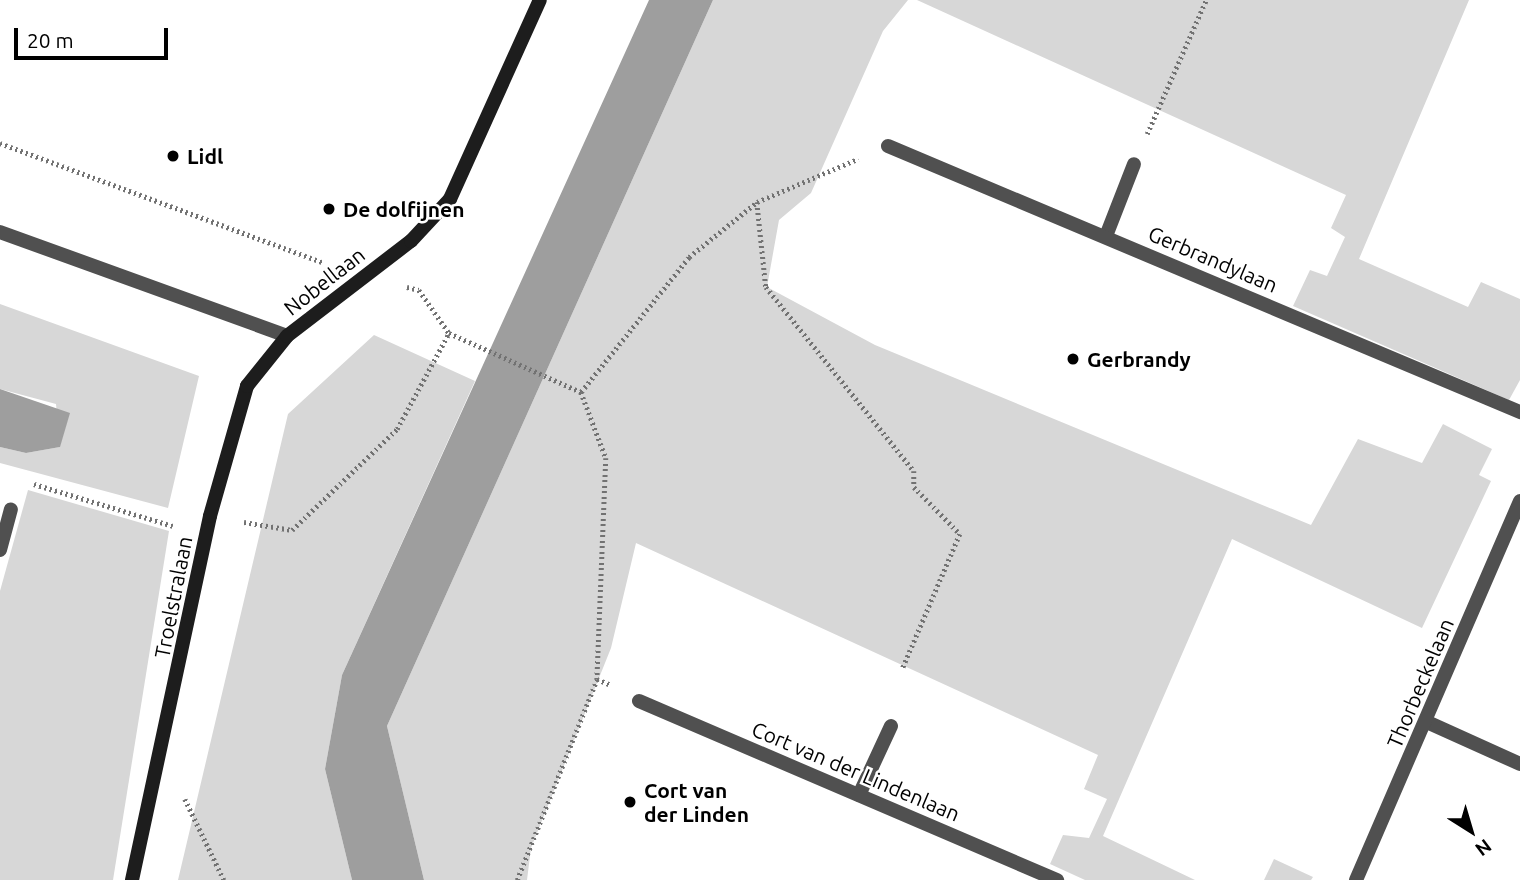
<!DOCTYPE html>
<style>
body{margin:0}
#map{position:relative;width:1520px;height:880px;overflow:hidden;background:#fff;font-family:Ubuntu,sans-serif}
div>[style]{position:absolute}
.green>*{inset:0;background:#d7d7d7}
.water>*{inset:0;background:#9e9e9e}
.path>*{height:4.5px;margin-top:-2.25px;transform-origin:0;background:repeating-linear-gradient(90deg,#727272 0 2px,transparent 0 5.5px)}
.lane>*{height:14px;margin:-7px;padding:0 7px;transform-origin:7px;border-radius:7px;background:#505050}
.street>*{height:14px;margin:-7px;padding:0 7px;transform-origin:7px;border-radius:7px;background:#505050}
.secondary>*{height:14px;margin:-7px;padding:0 7px;transform-origin:7px;border-radius:7px;background:#1d1d1d}
.dots>*{width:19px;height:19px;translate:-50% -50%;box-sizing:border-box;border:4px solid #fff;border-radius:50%}
span{translate:-50% -50%;white-space:nowrap;text-align:center;line-height:1.15;-webkit-text-stroke:5px #fff;paint-order:stroke}
.poi-label{font-size:21px;color:#000;font-weight:700}
.left{translate:0 -50%;text-align:left}
.street-label{font-size:21px;color:#000}
.north{position:absolute;left:1436px;top:796px;width:70px;height:70px;-webkit-text-stroke:5px #fff;paint-order:stroke;rotate:143deg;font-size:19px;font-weight:700;line-height:28px;text-align:center;color:#000}
.north::after{content:'';display:block;margin:auto;width:24px;height:32px;background:#000;clip-path:polygon(50% 0,100% 100%,50% 72%,0 100%)}
.scale{position:absolute;left:14px;top:28px;width:154px;height:32px;box-sizing:border-box;border:4px solid #000;border-top:0;padding-left:9px;font-size:21px;line-height:24px;white-space:nowrap;color:#000;-webkit-text-stroke:5px #fff;paint-order:stroke}
</style>
<div id="map">
<div class="green">
<div style="clip-path:polygon(713px 0,908px 0,883px 31px,811px 193px,779px 220px,767px 287px,875px 345px,1311px 525px,1358px 439px,1422px 463px,1443px 424px,1492px 449px,1479px 475px,1491px 481px,1422px 628px,1232px 539px,1103px 836px,1195px 880px,1085px 880px,1050px 864px,1063px 835px,1089px 838px,1107px 799px,1084px 789px,1098px 755px,636px 543px,611px 648px,531px 848px,527px 880px,424px 880px,387px 726px)"></div>
<div style="clip-path:polygon(917px 0,1469px 0,1359px 259px,1468px 307px,1481px 282px,1520px 299px,1520px 380px,1509px 400px,1293px 306px,1310px 270px,1327px 276px,1345px 237px,1331px 228px,1346px 195px)"></div>
<div style="clip-path:polygon(0 304px,199px 376px,168px 508px,0 463px,0 447px,26px 453px,60px 447px,56px 404px,0 389px)"></div>
<div style="clip-path:polygon(374px 335px,475px 381px,342px 675px,325px 769px,352px 880px,178px 880px,288px 414px)"></div>
<div style="clip-path:polygon(28px 490px,169px 531px,113px 880px,0 880px,0 591px)"></div>
<div style="clip-path:polygon(1274px 859px,1313px 877px,1311px 880px,1264px 880px)"></div>
</div>
<div class="water">
<div style="clip-path:polygon(649px 0,713px 0,387px 726px,424px 880px,352px 880px,325px 769px,342px 675px)"></div>
<div style="clip-path:polygon(0 389px,70px 413px,60px 447px,26px 453px,0 447px)"></div>
</div>
<div class="path">
<div style="left:1147px;top:134px;width:146px;rotate:-66.2deg"></div>
<div style="left:0;top:143px;width:346px;rotate:20.3deg"></div>
<div style="left:757px;top:202px;width:85px;rotate:84deg"></div>
<div style="left:766px;top:287px;width:236px;rotate:51.2deg"></div>
<div style="left:914px;top:471px;width:16px;rotate:90deg"></div>
<div style="left:914px;top:487px;width:66px;rotate:45.6deg"></div>
<div style="left:960px;top:534px;width:148px;rotate:113.1deg"></div>
<div style="left:407px;top:287px;width:12px;rotate:14deg"></div>
<div style="left:419px;top:290px;width:52px;rotate:55.1deg"></div>
<div style="left:449px;top:333px;width:145px;rotate:24.1deg"></div>
<div style="left:581px;top:392px;width:71px;rotate:69.3deg"></div>
<div style="left:606px;top:458px;width:221px;rotate:92.3deg"></div>
<div style="left:597px;top:679px;width:15px;rotate:23deg"></div>
<div style="left:581px;top:392px;width:173px;rotate:-51.3deg"></div>
<div style="left:689px;top:257px;width:87px;rotate:-39deg"></div>
<div style="left:757px;top:202px;width:110px;rotate:-23.1deg"></div>
<div style="left:34px;top:484px;width:145px;rotate:16.8deg"></div>
<div style="left:244px;top:522px;width:49px;rotate:9.5deg"></div>
<div style="left:292px;top:530px;width:146px;rotate:-43.9deg"></div>
<div style="left:397px;top:429px;width:109px;rotate:-61.6deg"></div>
<div style="left:185px;top:799px;width:90px;rotate:64.3deg"></div>
<div style="left:517px;top:880px;width:216px;rotate:-68.3deg"></div>
</div>
<div class="lane">
<div style="left:1106px;top:236px;width:77px;rotate:-68.7deg"></div>
<div style="left:859px;top:795px;width:76px;rotate:-65.1deg"></div>
</div>
<div class="street">
<div style="left:888px;top:146px;width:686px;rotate:22.83deg"></div>
<div style="left:0;top:232px;width:305px;rotate:19.9deg"></div>
<div style="left:0;top:550px;width:42px;rotate:-75deg"></div>
<div style="left:639px;top:701px;width:455px;rotate:23.2deg"></div>
<div style="left:1427px;top:722px;width:102px;rotate:24.3deg"></div>
<div style="left:1356px;top:880px;width:413px;rotate:-66.6deg"></div>
</div>
<div class="secondary">
<div style="left:132px;top:880px;width:372px;rotate:-77.9deg"></div>
<div style="left:210px;top:516px;width:135px;rotate:-74.1deg"></div>
<div style="left:247px;top:386px;width:64px;rotate:-51.3deg"></div>
<div style="left:287px;top:336px;width:156px;rotate:-37.5deg"></div>
<div style="left:411px;top:241px;width:57px;rotate:-47.1deg"></div>
<div style="left:450px;top:199px;width:218px;rotate:-65.7deg"></div>
</div>
<div class="dots">
<div style="left:173px;top:156px;background:#000"></div>
<div style="left:329px;top:209px;background:#000"></div>
<div style="left:1073px;top:359px;background:#000"></div>
<div style="left:630px;top:802px;background:#000"></div>
</div>
<div class="poi-label">
<span class="left" style="left:187px;top:156px">Lidl</span>
<span class="left" style="left:343px;top:209px">De dolfijnen</span>
<span class="left" style="left:1087px;top:359px">Gerbrandy</span>
<span class="left" style="left:644px;top:802px">Cort van<br>der Linden</span>
</div>
<div class="street-label">
<span style="left:1213px;top:259px;rotate:23deg">Gerbrandylaan</span>
<span style="left:324px;top:281px;rotate:-38deg">Nobellaan</span>
<span style="left:173px;top:597px;rotate:-79deg">Troelstralaan</span>
<span style="left:1420px;top:683px;rotate:-67deg">Thorbeckelaan</span>
<span style="left:856px;top:771px;rotate:23deg">Cort van der Lindenlaan</span>
</div>
<div class="north">N</div>
<div class="scale">20 m</div>
</div>
